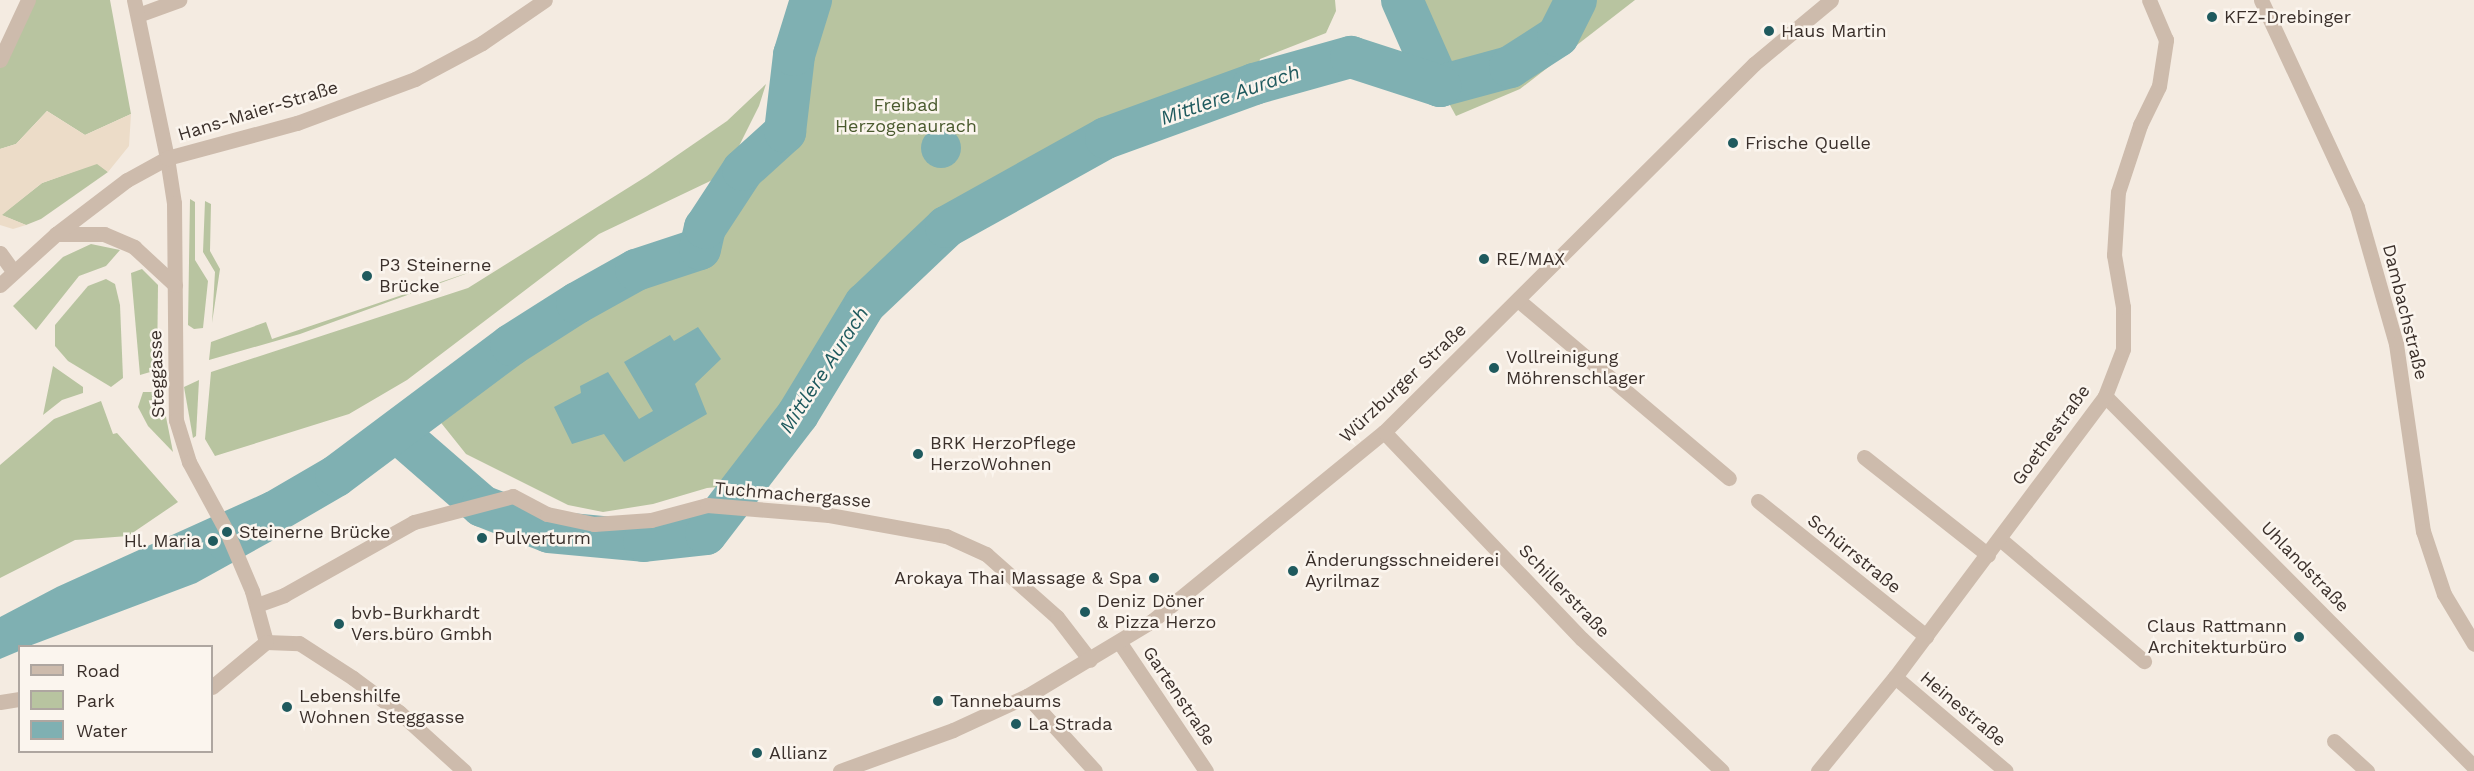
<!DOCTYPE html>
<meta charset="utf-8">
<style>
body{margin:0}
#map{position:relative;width:2474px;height:771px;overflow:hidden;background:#f4ebe1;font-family:"Work Sans",sans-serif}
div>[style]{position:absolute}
.green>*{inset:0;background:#b8c4a0}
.plaza>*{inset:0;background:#ecdcc8}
.water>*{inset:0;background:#7fb0b2}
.round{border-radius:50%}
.river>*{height:42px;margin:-21px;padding:0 21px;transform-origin:21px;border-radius:21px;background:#7fb0b2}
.minor>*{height:15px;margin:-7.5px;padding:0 7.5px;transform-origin:7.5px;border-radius:7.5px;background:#cdbbac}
.tertiary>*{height:15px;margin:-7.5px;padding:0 7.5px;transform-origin:7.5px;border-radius:7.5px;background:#cdbbac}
.dots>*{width:16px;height:16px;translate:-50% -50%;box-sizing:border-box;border:3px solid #fbf5ee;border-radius:50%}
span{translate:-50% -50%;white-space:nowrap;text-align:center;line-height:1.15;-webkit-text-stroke:5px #fbf5ee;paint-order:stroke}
.poi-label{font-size:18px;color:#3b302b}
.left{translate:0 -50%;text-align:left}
.right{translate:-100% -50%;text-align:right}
.park-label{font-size:18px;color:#4a5a2e}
.street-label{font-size:18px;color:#3b302b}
.water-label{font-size:20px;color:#1f5a5e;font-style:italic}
.legend{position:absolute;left:18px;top:645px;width:195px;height:108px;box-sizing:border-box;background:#fbf5ee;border:2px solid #aea6a0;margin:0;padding:8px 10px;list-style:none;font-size:18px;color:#3b302b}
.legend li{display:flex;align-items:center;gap:12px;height:30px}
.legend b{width:30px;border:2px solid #aea6a0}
</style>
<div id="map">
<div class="green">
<div style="clip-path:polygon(28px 0,110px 0,131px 114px,85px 135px,47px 111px,16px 144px,0 149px,0 60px)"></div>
<div style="clip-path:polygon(811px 0,1335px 0,1336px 11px,1326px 33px,1260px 59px,1254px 84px,1106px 138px,946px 227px,865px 304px,798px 414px,748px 484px,707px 488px,653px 504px,603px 512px,568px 505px,466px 454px,430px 409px,511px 345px,577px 303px,636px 270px,700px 249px,705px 228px,743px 170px,785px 132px,794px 55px)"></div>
<div style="clip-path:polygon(1392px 0,1635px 0,1520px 89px,1456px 116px)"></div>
<div style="clip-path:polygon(766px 84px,759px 106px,725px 174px,599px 234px,407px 380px,349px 414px,215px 456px,205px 439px,211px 372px,468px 288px,647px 176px,727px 121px)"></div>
<div style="clip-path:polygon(97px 163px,108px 172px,41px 219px,26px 225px,1px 215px,42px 183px)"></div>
<div style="clip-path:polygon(190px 199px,195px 202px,195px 260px,208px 281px,203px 328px,194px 329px,188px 325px)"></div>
<div style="clip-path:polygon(205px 201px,211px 204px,210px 251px,220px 269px,212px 323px,215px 272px,203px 252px)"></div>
<div style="clip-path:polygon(91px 244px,120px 250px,106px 266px,79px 276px,36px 330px,13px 306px,63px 257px)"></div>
<div style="clip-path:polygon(142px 269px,158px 285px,157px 370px,140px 375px,131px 273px)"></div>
<div style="clip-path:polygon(479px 269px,300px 334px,209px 360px,211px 342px,266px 322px,272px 339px)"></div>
<div style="clip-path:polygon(106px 279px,115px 284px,120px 305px,123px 378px,111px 387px,68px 361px,55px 346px,55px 325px,88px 286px)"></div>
<div style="clip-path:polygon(53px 366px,83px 387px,83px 393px,62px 400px,43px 415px)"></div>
<div style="clip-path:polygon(199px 380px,196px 436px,193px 438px,184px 387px)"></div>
<div style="clip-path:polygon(143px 392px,161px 392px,173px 452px,148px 426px,138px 407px)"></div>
<div style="clip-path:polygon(101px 401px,113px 434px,117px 433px,178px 502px,128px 536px,75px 540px,0 578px,0 465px,54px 419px)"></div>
</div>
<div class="plaza">
<div style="clip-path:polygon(47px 111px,85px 135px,131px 114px,129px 146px,108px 172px,97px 164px,42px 183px,2px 215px,26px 225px,13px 229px,0 225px,0 149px,16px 144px)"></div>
</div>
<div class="water">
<div class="round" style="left:921px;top:128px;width:40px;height:40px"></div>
<div style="clip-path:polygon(698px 327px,721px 359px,695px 384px,707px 414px,624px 462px,604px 434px,572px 444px,554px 407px,581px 393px,580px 386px,608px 372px,639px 419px,653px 411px,624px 362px,670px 335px,674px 341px)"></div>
<div style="clip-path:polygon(267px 492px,288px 532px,196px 583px,29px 646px,20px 646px,19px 651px,0 659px,0 617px,57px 587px)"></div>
</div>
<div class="river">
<div style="left:1402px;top:0;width:94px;rotate:66.2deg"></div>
<div style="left:1440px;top:86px;width:73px;rotate:-15.2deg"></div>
<div style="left:1510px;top:67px;width:57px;rotate:-32.9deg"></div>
<div style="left:1558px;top:36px;width:40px;rotate:-63.4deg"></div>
<div style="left:397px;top:432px;width:113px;rotate:41deg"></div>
<div style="left:482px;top:506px;width:72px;rotate:21.2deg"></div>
<div style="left:549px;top:532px;width:95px;rotate:5.4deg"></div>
<div style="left:644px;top:541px;width:62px;rotate:-6.4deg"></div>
<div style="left:706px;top:534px;width:151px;rotate:-52.5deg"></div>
<div style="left:798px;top:414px;width:129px;rotate:-58.7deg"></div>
<div style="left:865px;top:304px;width:112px;rotate:-43.5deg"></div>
<div style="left:946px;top:227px;width:183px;rotate:-29.1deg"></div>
<div style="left:1106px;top:138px;width:158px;rotate:-20deg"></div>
<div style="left:1254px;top:84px;width:101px;rotate:-15.6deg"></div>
<div style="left:1351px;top:57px;width:94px;rotate:18deg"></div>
<div style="left:226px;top:540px;width:127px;rotate:-30.2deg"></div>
<div style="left:336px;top:476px;width:219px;rotate:-36.8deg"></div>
<div style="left:511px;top:345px;width:78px;rotate:-32.5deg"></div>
<div style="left:577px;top:303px;width:68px;rotate:-29.2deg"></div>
<div style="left:636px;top:270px;width:67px;rotate:-18.2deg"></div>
<div style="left:700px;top:249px;width:22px;rotate:-77deg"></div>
<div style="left:705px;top:228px;width:69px;rotate:-56.8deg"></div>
<div style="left:743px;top:170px;width:57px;rotate:-42.1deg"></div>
<div style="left:785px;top:132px;width:78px;rotate:-83.3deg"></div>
<div style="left:794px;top:55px;width:58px;rotate:-72.8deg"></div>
</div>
<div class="minor">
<div style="left:138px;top:15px;width:44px;rotate:-20.1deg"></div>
<div style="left:0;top:60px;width:66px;rotate:-65deg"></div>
<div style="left:167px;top:158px;width:46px;rotate:81.2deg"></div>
<div style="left:174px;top:203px;width:217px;rotate:89.5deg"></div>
<div style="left:176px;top:420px;width:44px;rotate:72.8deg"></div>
<div style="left:189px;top:462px;width:80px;rotate:61.5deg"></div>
<div style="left:227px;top:532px;width:64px;rotate:67deg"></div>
<div style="left:252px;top:591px;width:53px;rotate:74.6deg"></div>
<div style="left:56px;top:234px;width:48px"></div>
<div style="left:104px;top:234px;width:33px;rotate:23deg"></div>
<div style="left:134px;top:247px;width:56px;rotate:42.8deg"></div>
<div style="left:0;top:253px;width:22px;rotate:54deg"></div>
<div style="left:1518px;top:300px;width:276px;rotate:40.2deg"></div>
<div style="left:2105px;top:396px;width:523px;rotate:45.15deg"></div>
<div style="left:1384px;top:432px;width:286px;rotate:46.3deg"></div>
<div style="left:1582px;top:639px;width:192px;rotate:43.3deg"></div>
<div style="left:1864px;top:457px;width:158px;rotate:38.3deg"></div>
<div style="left:1758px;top:501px;width:216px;rotate:38.8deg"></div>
<div style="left:2000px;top:539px;width:189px;rotate:40.3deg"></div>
<div style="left:257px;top:605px;width:29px;rotate:-20deg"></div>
<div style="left:284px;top:595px;width:149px;rotate:-29.3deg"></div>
<div style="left:414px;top:522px;width:102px;rotate:-14.7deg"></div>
<div style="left:513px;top:496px;width:38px;rotate:28deg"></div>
<div style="left:547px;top:514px;width:48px;rotate:12deg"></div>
<div style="left:594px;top:524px;width:57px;rotate:-4deg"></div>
<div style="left:651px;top:520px;width:58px;rotate:-15deg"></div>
<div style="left:707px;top:505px;width:122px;rotate:4.7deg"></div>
<div style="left:829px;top:515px;width:119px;rotate:10.2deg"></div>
<div style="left:946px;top:536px;width:44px;rotate:24.2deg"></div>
<div style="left:986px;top:554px;width:95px;rotate:41.6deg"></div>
<div style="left:1057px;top:617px;width:54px;rotate:52.5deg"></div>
<div style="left:266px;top:642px;width:33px;rotate:2deg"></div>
<div style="left:299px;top:643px;width:64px;rotate:32.9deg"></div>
<div style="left:353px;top:678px;width:57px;rotate:36.5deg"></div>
<div style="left:399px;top:712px;width:88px;rotate:42.2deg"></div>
<div style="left:1120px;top:643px;width:154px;rotate:56.1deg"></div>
<div style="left:1895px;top:677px;width:145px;rotate:40.3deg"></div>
<div style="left:212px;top:687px;width:70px;rotate:-39.8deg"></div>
<div style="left:1027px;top:696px;width:101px;rotate:47.8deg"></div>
<div style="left:0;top:702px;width:20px;rotate:-9deg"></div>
<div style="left:2334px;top:741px;width:45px;rotate:42.3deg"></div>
<div style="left:840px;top:771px;width:120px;rotate:-19.9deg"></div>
<div style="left:953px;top:730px;width:81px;rotate:-24.7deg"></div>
<div style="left:1027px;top:696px;width:146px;rotate:-31deg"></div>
<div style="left:1152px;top:621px;width:299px;rotate:-39.2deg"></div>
<div style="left:1384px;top:432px;width:522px;rotate:-44.84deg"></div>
<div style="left:1754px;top:64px;width:100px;rotate:-39.7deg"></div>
<div style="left:1818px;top:771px;width:122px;rotate:-50.7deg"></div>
<div style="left:1895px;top:677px;width:351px;rotate:-53.2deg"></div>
<div style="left:2105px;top:396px;width:50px;rotate:-69deg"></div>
<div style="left:2123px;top:349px;width:42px;rotate:-90deg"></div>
<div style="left:2123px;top:307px;width:53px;rotate:-99.8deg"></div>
<div style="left:2114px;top:255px;width:63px;rotate:-86.4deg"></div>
<div style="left:2118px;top:192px;width:71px;rotate:-71.8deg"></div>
<div style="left:2140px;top:125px;width:43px;rotate:-64deg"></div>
<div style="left:2159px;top:86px;width:47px;rotate:-81.3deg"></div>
<div style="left:2166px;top:40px;width:43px;rotate:-113deg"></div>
</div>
<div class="tertiary">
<div style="left:134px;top:0;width:161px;rotate:78.2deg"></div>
<div style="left:2261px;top:0;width:228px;rotate:65.1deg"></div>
<div style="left:2357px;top:207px;width:142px;rotate:74.1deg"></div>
<div style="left:2396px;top:344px;width:189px;rotate:81.8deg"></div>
<div style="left:2423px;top:531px;width:66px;rotate:71.6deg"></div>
<div style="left:2444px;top:594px;width:58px;rotate:59deg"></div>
<div style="left:0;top:285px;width:76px;rotate:-42.3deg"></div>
<div style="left:56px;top:234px;width:89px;rotate:-37.3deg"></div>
<div style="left:127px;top:180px;width:46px;rotate:-28.8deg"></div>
<div style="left:167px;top:158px;width:135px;rotate:-15.1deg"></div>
<div style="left:297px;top:123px;width:126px;rotate:-20.4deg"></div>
<div style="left:415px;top:79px;width:76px;rotate:-28.2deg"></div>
<div style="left:482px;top:43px;width:76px;rotate:-34.3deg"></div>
</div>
<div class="dots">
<div style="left:2212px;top:17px;background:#1f5a5e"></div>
<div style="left:1769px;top:31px;background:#1f5a5e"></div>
<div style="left:1733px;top:143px;background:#1f5a5e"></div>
<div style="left:1484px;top:259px;background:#1f5a5e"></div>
<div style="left:367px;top:276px;background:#1f5a5e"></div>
<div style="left:1494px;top:368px;background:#1f5a5e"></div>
<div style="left:918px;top:454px;background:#1f5a5e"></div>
<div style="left:227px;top:532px;background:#1f5a5e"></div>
<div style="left:482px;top:538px;background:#1f5a5e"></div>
<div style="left:213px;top:541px;background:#1f5a5e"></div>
<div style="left:1293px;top:571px;background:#1f5a5e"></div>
<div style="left:1154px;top:578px;background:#1f5a5e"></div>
<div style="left:1085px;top:612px;background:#1f5a5e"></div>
<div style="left:339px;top:624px;background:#1f5a5e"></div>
<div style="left:2299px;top:637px;background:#1f5a5e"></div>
<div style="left:938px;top:701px;background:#1f5a5e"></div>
<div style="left:287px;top:707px;background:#1f5a5e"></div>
<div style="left:1016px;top:724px;background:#1f5a5e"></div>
<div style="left:757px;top:753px;background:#1f5a5e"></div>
</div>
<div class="poi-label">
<span class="left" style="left:2224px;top:17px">KFZ-Drebinger</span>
<span class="left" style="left:1781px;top:31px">Haus Martin</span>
<span class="left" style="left:1745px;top:143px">Frische Quelle</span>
<span class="left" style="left:1496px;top:259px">RE/MAX</span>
<span class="left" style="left:379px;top:276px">P3 Steinerne<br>Brücke</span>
<span class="left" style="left:1506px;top:368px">Vollreinigung<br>Möhrenschlager</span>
<span class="left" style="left:930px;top:454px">BRK HerzoPflege<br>HerzoWohnen</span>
<span class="left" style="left:239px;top:532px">Steinerne Brücke</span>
<span class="left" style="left:494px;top:538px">Pulverturm</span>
<span class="right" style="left:201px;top:541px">Hl. Maria</span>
<span class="left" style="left:1305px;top:571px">Änderungsschneiderei<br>Ayrilmaz</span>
<span class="right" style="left:1142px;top:578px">Arokaya Thai Massage &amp; Spa</span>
<span class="left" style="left:1097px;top:612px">Deniz Döner<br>&amp; Pizza Herzo</span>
<span class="left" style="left:351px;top:624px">bvb-Burkhardt<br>Vers.büro Gmbh</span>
<span class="right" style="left:2287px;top:637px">Claus Rattmann<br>Architekturbüro</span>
<span class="left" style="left:299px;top:707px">Lebenshilfe<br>Wohnen Steggasse</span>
<span class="left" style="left:950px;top:701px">Tannebaums</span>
<span class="left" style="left:1028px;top:724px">La Strada</span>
<span class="left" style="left:769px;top:753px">Allianz</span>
</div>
<div class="park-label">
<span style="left:906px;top:116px">Freibad<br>Herzogenaurach</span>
</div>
<div class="street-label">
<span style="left:258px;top:111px;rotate:-17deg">Hans-Maier-Straße</span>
<span style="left:2405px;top:312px;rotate:76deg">Dambachstraße</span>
<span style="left:157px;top:374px;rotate:-92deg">Steggasse</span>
<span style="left:1403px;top:383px;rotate:-43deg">Würzburger Straße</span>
<span style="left:2051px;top:435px;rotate:-54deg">Goethestraße</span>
<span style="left:793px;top:495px;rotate:5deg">Tuchmachergasse</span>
<span style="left:1854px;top:554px;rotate:39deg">Schürrstraße</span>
<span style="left:2305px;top:567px;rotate:46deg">Uhlandstraße</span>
<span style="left:1564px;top:591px;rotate:46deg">Schillerstraße</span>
<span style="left:1179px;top:696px;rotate:56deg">Gartenstraße</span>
<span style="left:1963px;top:709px;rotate:40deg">Heinestraße</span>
</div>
<div class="water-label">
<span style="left:1230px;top:95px;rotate:-19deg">Mittlere Aurach</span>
<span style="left:824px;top:370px;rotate:-57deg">Mittlere Aurach</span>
</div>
<ul class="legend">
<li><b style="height:8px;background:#cdbbac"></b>Road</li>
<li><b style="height:16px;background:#b8c4a0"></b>Park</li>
<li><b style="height:16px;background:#7fb0b2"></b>Water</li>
</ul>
</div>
